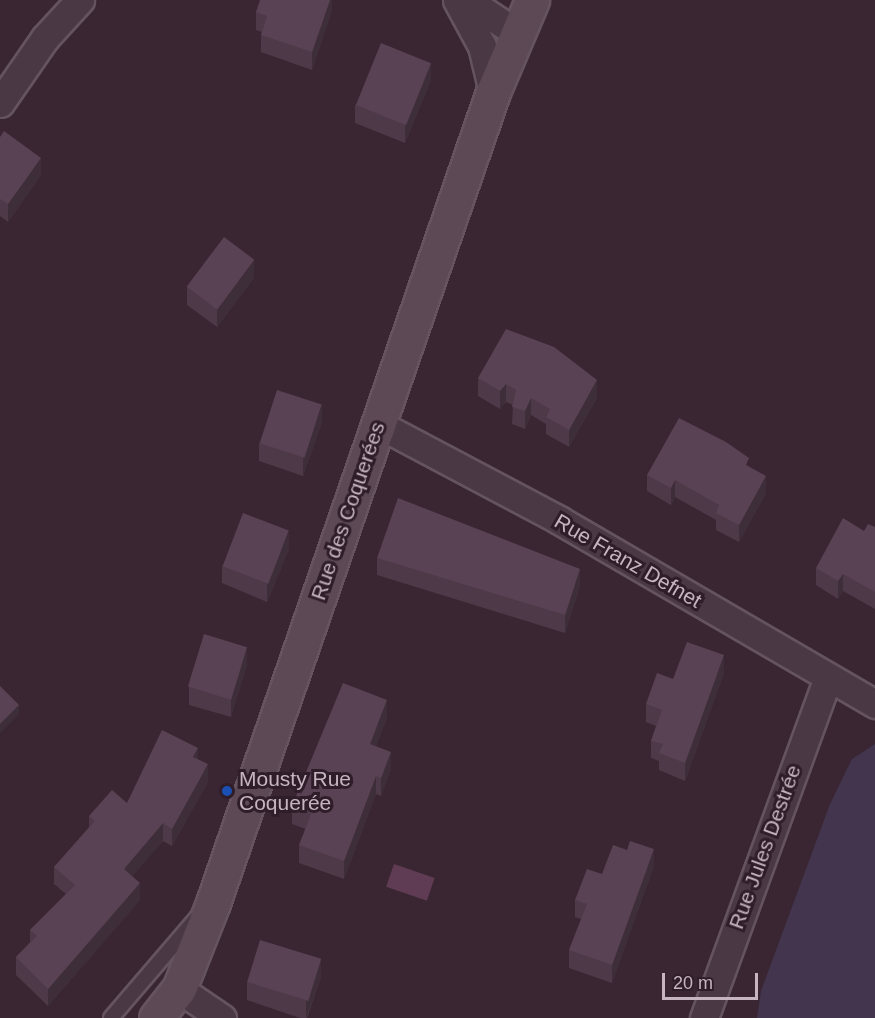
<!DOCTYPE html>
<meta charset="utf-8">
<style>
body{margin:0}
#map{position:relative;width:875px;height:1018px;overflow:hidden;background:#3a2633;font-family:Helvetica,sans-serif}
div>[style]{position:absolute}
.green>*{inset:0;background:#43354d}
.water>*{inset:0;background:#603b54;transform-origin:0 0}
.roads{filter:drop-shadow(2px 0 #655460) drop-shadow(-2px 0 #655460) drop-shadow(0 2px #655460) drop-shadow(0 -2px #655460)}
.lane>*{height:14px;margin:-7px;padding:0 7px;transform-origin:7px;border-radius:7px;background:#4a3945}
.street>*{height:27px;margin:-13.5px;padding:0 13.5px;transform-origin:13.5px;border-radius:13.5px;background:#4a3945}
.secondary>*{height:33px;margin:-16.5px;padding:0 16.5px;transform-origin:16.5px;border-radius:16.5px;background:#5d4855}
.wall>*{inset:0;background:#4d3947}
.shaded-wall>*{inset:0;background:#3e2e3a}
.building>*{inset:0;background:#594253;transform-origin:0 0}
.dots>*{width:16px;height:16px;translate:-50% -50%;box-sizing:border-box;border:3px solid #2f1e2a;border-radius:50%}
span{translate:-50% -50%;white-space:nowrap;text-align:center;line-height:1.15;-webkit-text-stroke:6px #2f1e2a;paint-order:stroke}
.street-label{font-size:21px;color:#c6b5c0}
.poi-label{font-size:21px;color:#c6b5c0}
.left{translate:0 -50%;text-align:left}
.scale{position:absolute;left:662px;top:973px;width:96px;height:27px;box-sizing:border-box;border:3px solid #c6b5c0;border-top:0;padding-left:8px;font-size:18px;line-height:21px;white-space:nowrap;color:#c6b5c0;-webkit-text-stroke:4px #2f1e2a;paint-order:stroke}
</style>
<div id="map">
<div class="green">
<div style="clip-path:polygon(875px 744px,875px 1018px,757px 1018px,761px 991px,830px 804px,852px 759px)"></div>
</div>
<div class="water">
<div style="left:394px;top:864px;width:43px;height:24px;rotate:19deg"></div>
</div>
<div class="roads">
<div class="lane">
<div style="left:111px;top:1018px;width:140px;rotate:-49.4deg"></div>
</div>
<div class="street">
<div style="left:457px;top:0;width:52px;rotate:61.5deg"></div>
<div style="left:482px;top:46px;width:47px;rotate:76.6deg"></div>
<div style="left:467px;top:0;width:61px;rotate:33.7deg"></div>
<div style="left:0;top:103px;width:79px;rotate:-55.3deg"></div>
<div style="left:45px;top:38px;width:52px;rotate:-47.4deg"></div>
<div style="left:378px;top:424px;width:205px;rotate:27.9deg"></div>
<div style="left:559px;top:520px;width:366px;rotate:30.2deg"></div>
<div style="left:179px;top:989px;width:52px;rotate:34deg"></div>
<div style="left:704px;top:1018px;width:362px;rotate:-70deg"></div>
</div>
<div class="secondary">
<div style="left:156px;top:1018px;width:37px;rotate:-52deg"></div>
<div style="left:179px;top:989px;width:92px;rotate:-68.4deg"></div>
<div style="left:213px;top:903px;width:858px;rotate:-70.95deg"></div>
<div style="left:493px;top:92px;width:100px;rotate:-67deg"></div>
</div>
</div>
<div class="wall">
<div style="clip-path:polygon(332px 0,332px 10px,312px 70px,261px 52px,261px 35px,262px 32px,256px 30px,256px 12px)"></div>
<div style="clip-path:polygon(431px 80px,405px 143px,355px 123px,355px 105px)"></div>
<div style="clip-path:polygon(0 137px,41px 175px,8px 222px,0 216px)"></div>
<div style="clip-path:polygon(254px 278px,217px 327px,187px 305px,187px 287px)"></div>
<div style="clip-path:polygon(478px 378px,597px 398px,569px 447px,546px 434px,546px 424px,531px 415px,525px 429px,512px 424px,513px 405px,506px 402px,500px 409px,478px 396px)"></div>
<div style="clip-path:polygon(322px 422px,303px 476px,259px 461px,259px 443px)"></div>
<div style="clip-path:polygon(749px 466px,766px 493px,739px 542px,716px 530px,716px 520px,675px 497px,671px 505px,647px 491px,647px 475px)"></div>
<div style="clip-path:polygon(875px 527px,875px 609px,843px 591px,838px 599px,816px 585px,816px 568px,864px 531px)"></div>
<div style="clip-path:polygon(289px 549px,267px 602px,222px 583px,222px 566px)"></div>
<div style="clip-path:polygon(377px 558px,580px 586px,565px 633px,377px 575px)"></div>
<div style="clip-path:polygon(247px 665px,231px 717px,189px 705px,189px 687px)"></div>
<div style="clip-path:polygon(724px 673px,685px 781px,659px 770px,659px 761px,651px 758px,651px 741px,656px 726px,646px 722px,646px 704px,673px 679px)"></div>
<div style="clip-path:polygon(387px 718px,376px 746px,391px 769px,381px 796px,376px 794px,344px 879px,299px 863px,299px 845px,306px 829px,292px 824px,292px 806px)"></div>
<div style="clip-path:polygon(198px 760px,208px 782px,172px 846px,163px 841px,132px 876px,140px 900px,48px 1006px,16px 975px,16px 957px,30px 942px,30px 930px,66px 894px,54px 884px,54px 867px,89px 827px,89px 816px,127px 803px)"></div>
<div style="clip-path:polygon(654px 866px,612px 983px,569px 968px,569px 950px,581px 919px,575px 917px,575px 900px,602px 874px)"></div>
<div style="clip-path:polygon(321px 977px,307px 1018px,300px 1018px,247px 1000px,247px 982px)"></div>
</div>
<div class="shaded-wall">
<div style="clip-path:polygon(330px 0,332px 0,332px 10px,312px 70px,312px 52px)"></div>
<div style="clip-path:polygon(431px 63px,431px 80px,405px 143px,405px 125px)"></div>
<div style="clip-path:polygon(41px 158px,41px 175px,8px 222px,8px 204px)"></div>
<div style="clip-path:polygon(254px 260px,254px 278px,217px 327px,217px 310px)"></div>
<div style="clip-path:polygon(597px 380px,597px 398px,569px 447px,569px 430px)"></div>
<div style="clip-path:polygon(506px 384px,506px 402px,500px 409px,500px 391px)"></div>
<div style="clip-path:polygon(531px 398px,531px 415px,525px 429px,525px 411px)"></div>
<div style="clip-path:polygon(322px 405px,322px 422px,303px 476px,303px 458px)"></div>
<div style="clip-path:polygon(766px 476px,766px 493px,739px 542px,739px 525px)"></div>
<div style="clip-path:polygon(675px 480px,675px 497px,671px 505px,671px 488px)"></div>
<div style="clip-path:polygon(289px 531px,289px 549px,267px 602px,267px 584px)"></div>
<div style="clip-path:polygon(580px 569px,580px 586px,565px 633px,565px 615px)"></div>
<div style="clip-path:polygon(843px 574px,843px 591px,838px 599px,838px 581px)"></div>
<div style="clip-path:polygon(247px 647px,247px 665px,231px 717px,231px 700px)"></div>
<div style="clip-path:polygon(724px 655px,724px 673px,685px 781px,685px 763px)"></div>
<div style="clip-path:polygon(387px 700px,387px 718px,370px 761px,370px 744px)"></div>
<div style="clip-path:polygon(19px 705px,19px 714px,0 733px,0 724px)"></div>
<div style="clip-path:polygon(198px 748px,198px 765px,193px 757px)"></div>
<div style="clip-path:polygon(391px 752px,391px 769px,381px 796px,381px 778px)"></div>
<div style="clip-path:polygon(208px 764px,208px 782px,172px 846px,172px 829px)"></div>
<div style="clip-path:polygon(376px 776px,376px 794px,344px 879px,344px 861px)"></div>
<div style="clip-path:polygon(163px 823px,163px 841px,124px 886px,124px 869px)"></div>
<div style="clip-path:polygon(654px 849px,654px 866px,612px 983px,612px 965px)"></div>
<div style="clip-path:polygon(140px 883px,140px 900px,48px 1006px,48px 989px)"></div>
<div style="clip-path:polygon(321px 959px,321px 977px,306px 1018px,306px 1003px)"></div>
</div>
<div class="building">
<div style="clip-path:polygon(260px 0,330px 0,312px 52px,261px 35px,267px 16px,256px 12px)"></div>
<div style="left:381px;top:43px;width:54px;height:67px;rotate:22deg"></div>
<div style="clip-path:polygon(4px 131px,41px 158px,8px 204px,0 199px,0 137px)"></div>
<div style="left:224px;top:237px;width:38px;height:62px;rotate:37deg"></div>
<div style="clip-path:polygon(506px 329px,554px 347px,597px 380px,569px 430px,546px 417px,550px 409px,531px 398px,525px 411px,512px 407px,516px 390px,506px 384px,500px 391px,478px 378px)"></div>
<div style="left:277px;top:390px;width:47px;height:56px;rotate:18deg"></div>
<div style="clip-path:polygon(679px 418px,726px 442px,749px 458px,746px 465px,766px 476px,739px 525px,716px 513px,719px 505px,698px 493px,675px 480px,671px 488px,647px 475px)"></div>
<div style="clip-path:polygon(398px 498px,580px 569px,565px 615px,377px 558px)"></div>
<div style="left:243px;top:513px;width:49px;height:57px;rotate:21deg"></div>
<div style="clip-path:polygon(843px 518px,864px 531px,868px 524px,875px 527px,875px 592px,843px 574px,838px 581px,816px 568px)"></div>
<div style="left:204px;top:634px;width:45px;height:55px;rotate:17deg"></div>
<div style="clip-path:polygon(687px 642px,724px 655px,685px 763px,659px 753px,663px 744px,651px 741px,662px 710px,646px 704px,657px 673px,673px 679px)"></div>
<div style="clip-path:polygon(343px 683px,387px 700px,370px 744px,391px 752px,381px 778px,376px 776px,344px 861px,299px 845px,311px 814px,292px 806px)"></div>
<div style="clip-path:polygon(0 686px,19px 705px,0 724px)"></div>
<div style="clip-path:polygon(162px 730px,198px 748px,193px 757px,208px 764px,172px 829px,163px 823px,124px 869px,140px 883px,48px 989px,16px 957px,37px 936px,30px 930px,75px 885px,54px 867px,95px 821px,89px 816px,112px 790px,127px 803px)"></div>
<div style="clip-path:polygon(630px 841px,654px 849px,612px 965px,569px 950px,587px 904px,575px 900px,587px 869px,602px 874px,613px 845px,627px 850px)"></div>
<div style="left:260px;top:940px;width:64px;height:44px;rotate:17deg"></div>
</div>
<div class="dots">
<div style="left:227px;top:791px;background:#1a4fb4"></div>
</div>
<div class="street-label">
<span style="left:348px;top:511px;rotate:-71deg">Rue des Coquerées</span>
<span style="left:628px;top:561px;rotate:30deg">Rue Franz Defnet</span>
<span style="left:765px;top:847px;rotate:-70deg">Rue Jules Destrée</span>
</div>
<div class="poi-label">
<span class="left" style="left:239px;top:791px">Mousty Rue<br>Coquerée</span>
</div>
<div class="scale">20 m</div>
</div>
